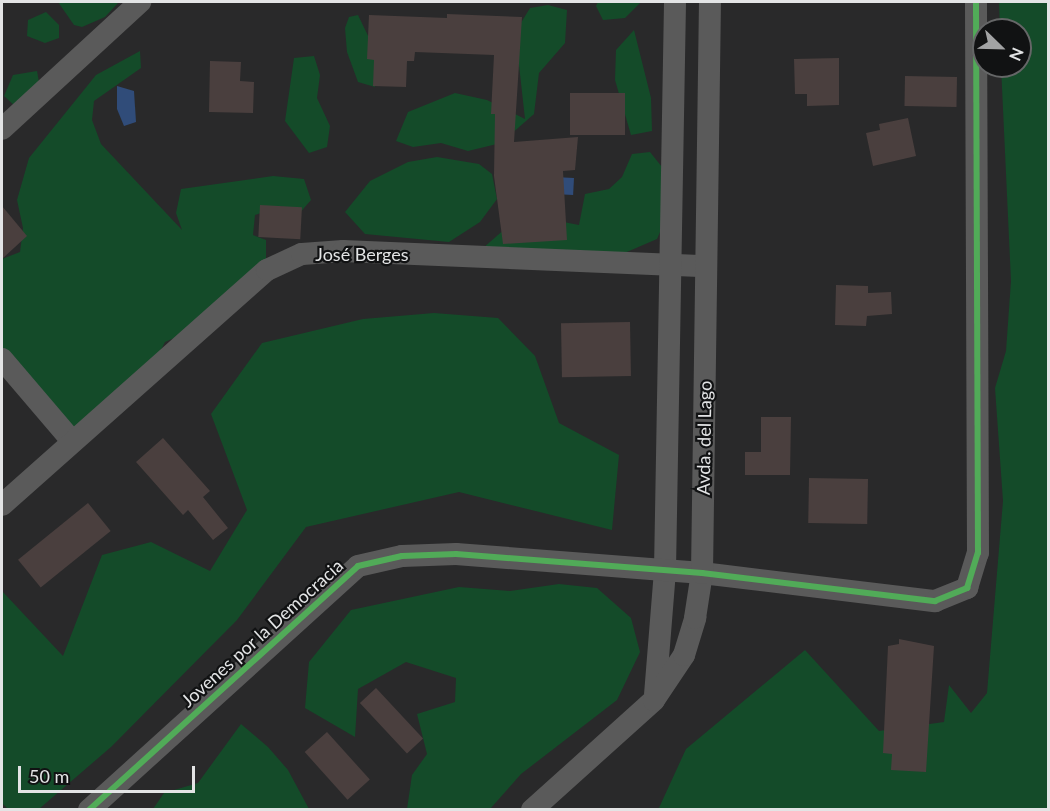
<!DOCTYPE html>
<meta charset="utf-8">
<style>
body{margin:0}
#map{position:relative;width:1050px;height:811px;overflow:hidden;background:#29292a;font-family:Lato,sans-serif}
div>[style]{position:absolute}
.green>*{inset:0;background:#144b29}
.water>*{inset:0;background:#304c79;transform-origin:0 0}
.building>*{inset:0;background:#4a3f3e;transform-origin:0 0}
.street>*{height:22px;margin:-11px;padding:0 11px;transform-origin:11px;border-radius:11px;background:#5a5a5a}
.cycleway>*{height:6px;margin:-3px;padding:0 3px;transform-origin:3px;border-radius:3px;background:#51ab58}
span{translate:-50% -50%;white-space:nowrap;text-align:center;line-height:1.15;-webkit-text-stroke:4.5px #111213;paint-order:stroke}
.street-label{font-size:18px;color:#e3e4e5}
.frame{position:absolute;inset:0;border:3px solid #e3e4e5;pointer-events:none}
.north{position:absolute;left:972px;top:18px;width:60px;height:60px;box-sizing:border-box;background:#111213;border:2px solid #656667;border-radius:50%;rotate:113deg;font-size:16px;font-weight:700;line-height:24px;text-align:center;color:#e3e4e5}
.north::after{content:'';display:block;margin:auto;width:21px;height:27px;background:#a2a3a4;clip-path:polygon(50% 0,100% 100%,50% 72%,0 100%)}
.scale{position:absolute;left:18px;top:766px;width:177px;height:27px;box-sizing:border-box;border:3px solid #e3e4e5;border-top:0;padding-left:8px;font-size:18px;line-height:21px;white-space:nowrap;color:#e3e4e5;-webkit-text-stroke:4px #111213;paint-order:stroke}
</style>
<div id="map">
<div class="green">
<div style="clip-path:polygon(58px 2px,119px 2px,105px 17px,82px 27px,74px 25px)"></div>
<div style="clip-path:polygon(598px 2px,641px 2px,625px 18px,603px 20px,596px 6px)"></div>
<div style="clip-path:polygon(999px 2px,1048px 2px,1048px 809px,658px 810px,686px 749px,805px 650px,879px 731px,944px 722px,949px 685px,971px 713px,987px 693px,1003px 501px,995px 388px,1006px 351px,1011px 281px,1001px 66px,1020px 66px,1020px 30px,1000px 30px)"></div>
<div style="clip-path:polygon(548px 5px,567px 10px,565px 43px,539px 73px,534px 114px,501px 143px,468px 151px,441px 143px,413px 147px,396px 141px,408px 112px,455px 93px,487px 100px,525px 119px,517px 47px,519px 26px,530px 8px)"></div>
<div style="clip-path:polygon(46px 12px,59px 25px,59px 38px,45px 43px,27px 36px,28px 20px)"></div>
<div style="clip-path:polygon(358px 15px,371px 42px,377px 70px,375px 87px,358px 82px,347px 52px,345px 28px,349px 17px)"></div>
<div style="clip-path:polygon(634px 30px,651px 98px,652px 131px,631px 135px,615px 80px,616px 50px)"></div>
<div style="clip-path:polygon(140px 51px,141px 68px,94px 101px,92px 120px,101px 144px,182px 230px,176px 213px,181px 189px,273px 176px,304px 179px,311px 200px,291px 223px,284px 218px,282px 206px,255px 215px,253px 235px,266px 240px,266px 259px,206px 324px,165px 342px,137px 397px,97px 433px,82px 441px,2px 375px,2px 259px,20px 252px,23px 228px,17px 200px,29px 158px,96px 75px)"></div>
<div style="clip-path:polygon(314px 56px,320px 75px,317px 98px,330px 126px,327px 147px,309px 153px,285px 121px,294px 58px)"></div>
<div style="clip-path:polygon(37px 71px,39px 82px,16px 107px,4px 96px,13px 75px)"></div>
<div style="clip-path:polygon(650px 152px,662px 167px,671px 207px,657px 239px,599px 264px,483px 248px,522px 214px,579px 225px,585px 194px,609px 189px,622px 177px,632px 154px)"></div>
<div style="clip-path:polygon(437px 157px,479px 164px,492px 174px,497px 199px,480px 222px,449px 242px,365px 234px,345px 212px,370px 181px,408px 162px)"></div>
<div style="clip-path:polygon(434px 313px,498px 318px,535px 356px,559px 423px,619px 455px,612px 530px,459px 492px,306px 527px,237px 620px,111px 747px,39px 809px,8px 809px,2px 803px,2px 591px,63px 656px,102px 555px,151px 542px,210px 571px,247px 510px,211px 414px,262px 343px,363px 319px)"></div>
<div style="clip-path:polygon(559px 584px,597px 588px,631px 618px,640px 652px,617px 700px,521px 774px,490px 809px,407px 809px,412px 775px,427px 754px,417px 714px,455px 702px,456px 678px,406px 662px,358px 689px,355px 737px,305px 708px,309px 662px,351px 610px,459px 587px,510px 591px)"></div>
<div style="clip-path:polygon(241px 724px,268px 747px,288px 770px,309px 809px,153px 809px,164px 793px,198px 783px)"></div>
</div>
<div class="water">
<div style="clip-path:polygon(117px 86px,134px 91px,136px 122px,124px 126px,117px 109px)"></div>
<div style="left:574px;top:178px;width:17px;height:24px;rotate:93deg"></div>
</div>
<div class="building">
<div style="clip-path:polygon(447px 14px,522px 17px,514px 142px,578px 137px,575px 170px,563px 171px,567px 240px,503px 244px,494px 176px,495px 114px,491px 114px,494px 55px,415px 52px,414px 61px,407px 61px,406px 87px,373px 86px,374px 60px,367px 59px,369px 15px,447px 18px)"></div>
<div style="clip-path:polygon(839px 58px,839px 105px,807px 106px,807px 94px,795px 94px,794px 59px)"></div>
<div style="clip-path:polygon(210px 61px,241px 62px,240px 81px,254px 82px,253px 113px,209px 112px)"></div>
<div style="left:905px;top:76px;width:52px;height:30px;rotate:1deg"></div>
<div style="left:570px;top:93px;width:55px;height:42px"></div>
<div style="clip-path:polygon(908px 118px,916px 156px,873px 166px,866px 133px,880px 130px,879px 124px)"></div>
<div style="left:260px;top:205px;width:42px;height:32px;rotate:3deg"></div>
<div style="clip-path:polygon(2px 206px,27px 236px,2px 259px)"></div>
<div style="clip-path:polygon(836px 285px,868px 286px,868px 293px,891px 292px,892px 314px,867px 316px,866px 326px,835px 325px)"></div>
<div style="left:630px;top:322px;width:54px;height:69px;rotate:89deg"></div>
<div style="clip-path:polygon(761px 417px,791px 417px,790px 475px,745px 475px,745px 452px,761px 452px)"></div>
<div style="clip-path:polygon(163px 438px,210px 491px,203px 497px,228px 528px,213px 540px,188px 510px,183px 515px,136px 462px)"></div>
<div style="left:809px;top:478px;width:59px;height:45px;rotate:1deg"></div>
<div style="left:88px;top:503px;width:36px;height:90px;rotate:51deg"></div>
<div style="clip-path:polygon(899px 639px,934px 646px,926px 772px,891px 770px,892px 754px,883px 753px,888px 646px,899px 644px)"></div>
<div style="left:376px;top:688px;width:69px;height:22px;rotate:47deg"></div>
<div style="left:327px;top:732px;width:64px;height:30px;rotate:48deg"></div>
</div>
<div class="street">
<div style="left:2px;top:129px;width:188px;rotate:-42.6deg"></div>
<div style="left:2px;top:359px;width:108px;rotate:49.5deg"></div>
<div style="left:2px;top:505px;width:354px;rotate:-41.6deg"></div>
<div style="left:267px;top:270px;width:38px;rotate:-25deg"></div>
<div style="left:302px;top:254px;width:41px;rotate:-4.2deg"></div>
<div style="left:343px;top:251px;width:363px;rotate:2.4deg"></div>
<div style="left:655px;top:695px;width:125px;rotate:-85.4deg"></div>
<div style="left:665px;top:570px;width:568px;rotate:-88.99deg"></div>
<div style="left:89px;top:810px;width:363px;rotate:-42.2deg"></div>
<div style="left:358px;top:566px;width:45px;rotate:-12.8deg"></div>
<div style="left:402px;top:556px;width:54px;rotate:-2.1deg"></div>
<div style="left:456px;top:554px;width:247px;rotate:4.4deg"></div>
<div style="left:702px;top:573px;width:235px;rotate:6.9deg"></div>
<div style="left:935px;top:601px;width:35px;rotate:-22deg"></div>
<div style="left:967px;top:588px;width:37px;rotate:-73deg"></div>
<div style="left:978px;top:553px;width:551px;rotate:-90.21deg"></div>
<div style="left:532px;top:810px;width:164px;rotate:-42deg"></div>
<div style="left:654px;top:700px;width:54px;rotate:-56.3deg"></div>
<div style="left:684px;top:655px;width:39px;rotate:-73deg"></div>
<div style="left:695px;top:618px;width:46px;rotate:-81.2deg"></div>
<div style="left:702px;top:573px;width:571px;rotate:-89.2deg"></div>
</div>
<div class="cycleway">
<div style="left:89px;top:810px;width:363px;rotate:-42.2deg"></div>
<div style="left:358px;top:566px;width:45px;rotate:-12.8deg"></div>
<div style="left:402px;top:556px;width:54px;rotate:-2.1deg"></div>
<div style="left:456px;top:554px;width:247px;rotate:4.4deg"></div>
<div style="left:702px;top:573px;width:235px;rotate:6.9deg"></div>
<div style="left:935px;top:601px;width:35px;rotate:-22deg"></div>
<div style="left:967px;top:588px;width:37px;rotate:-73deg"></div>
<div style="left:978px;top:553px;width:551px;rotate:-90.21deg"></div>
</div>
<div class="street-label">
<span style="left:362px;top:254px">José Berges</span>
<span style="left:704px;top:438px;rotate:-89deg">Avda. del Lago</span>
<span style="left:262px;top:633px;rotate:-42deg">Jovenes por la Democracia</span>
</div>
<div class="frame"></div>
<div class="north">N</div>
<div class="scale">50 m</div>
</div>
